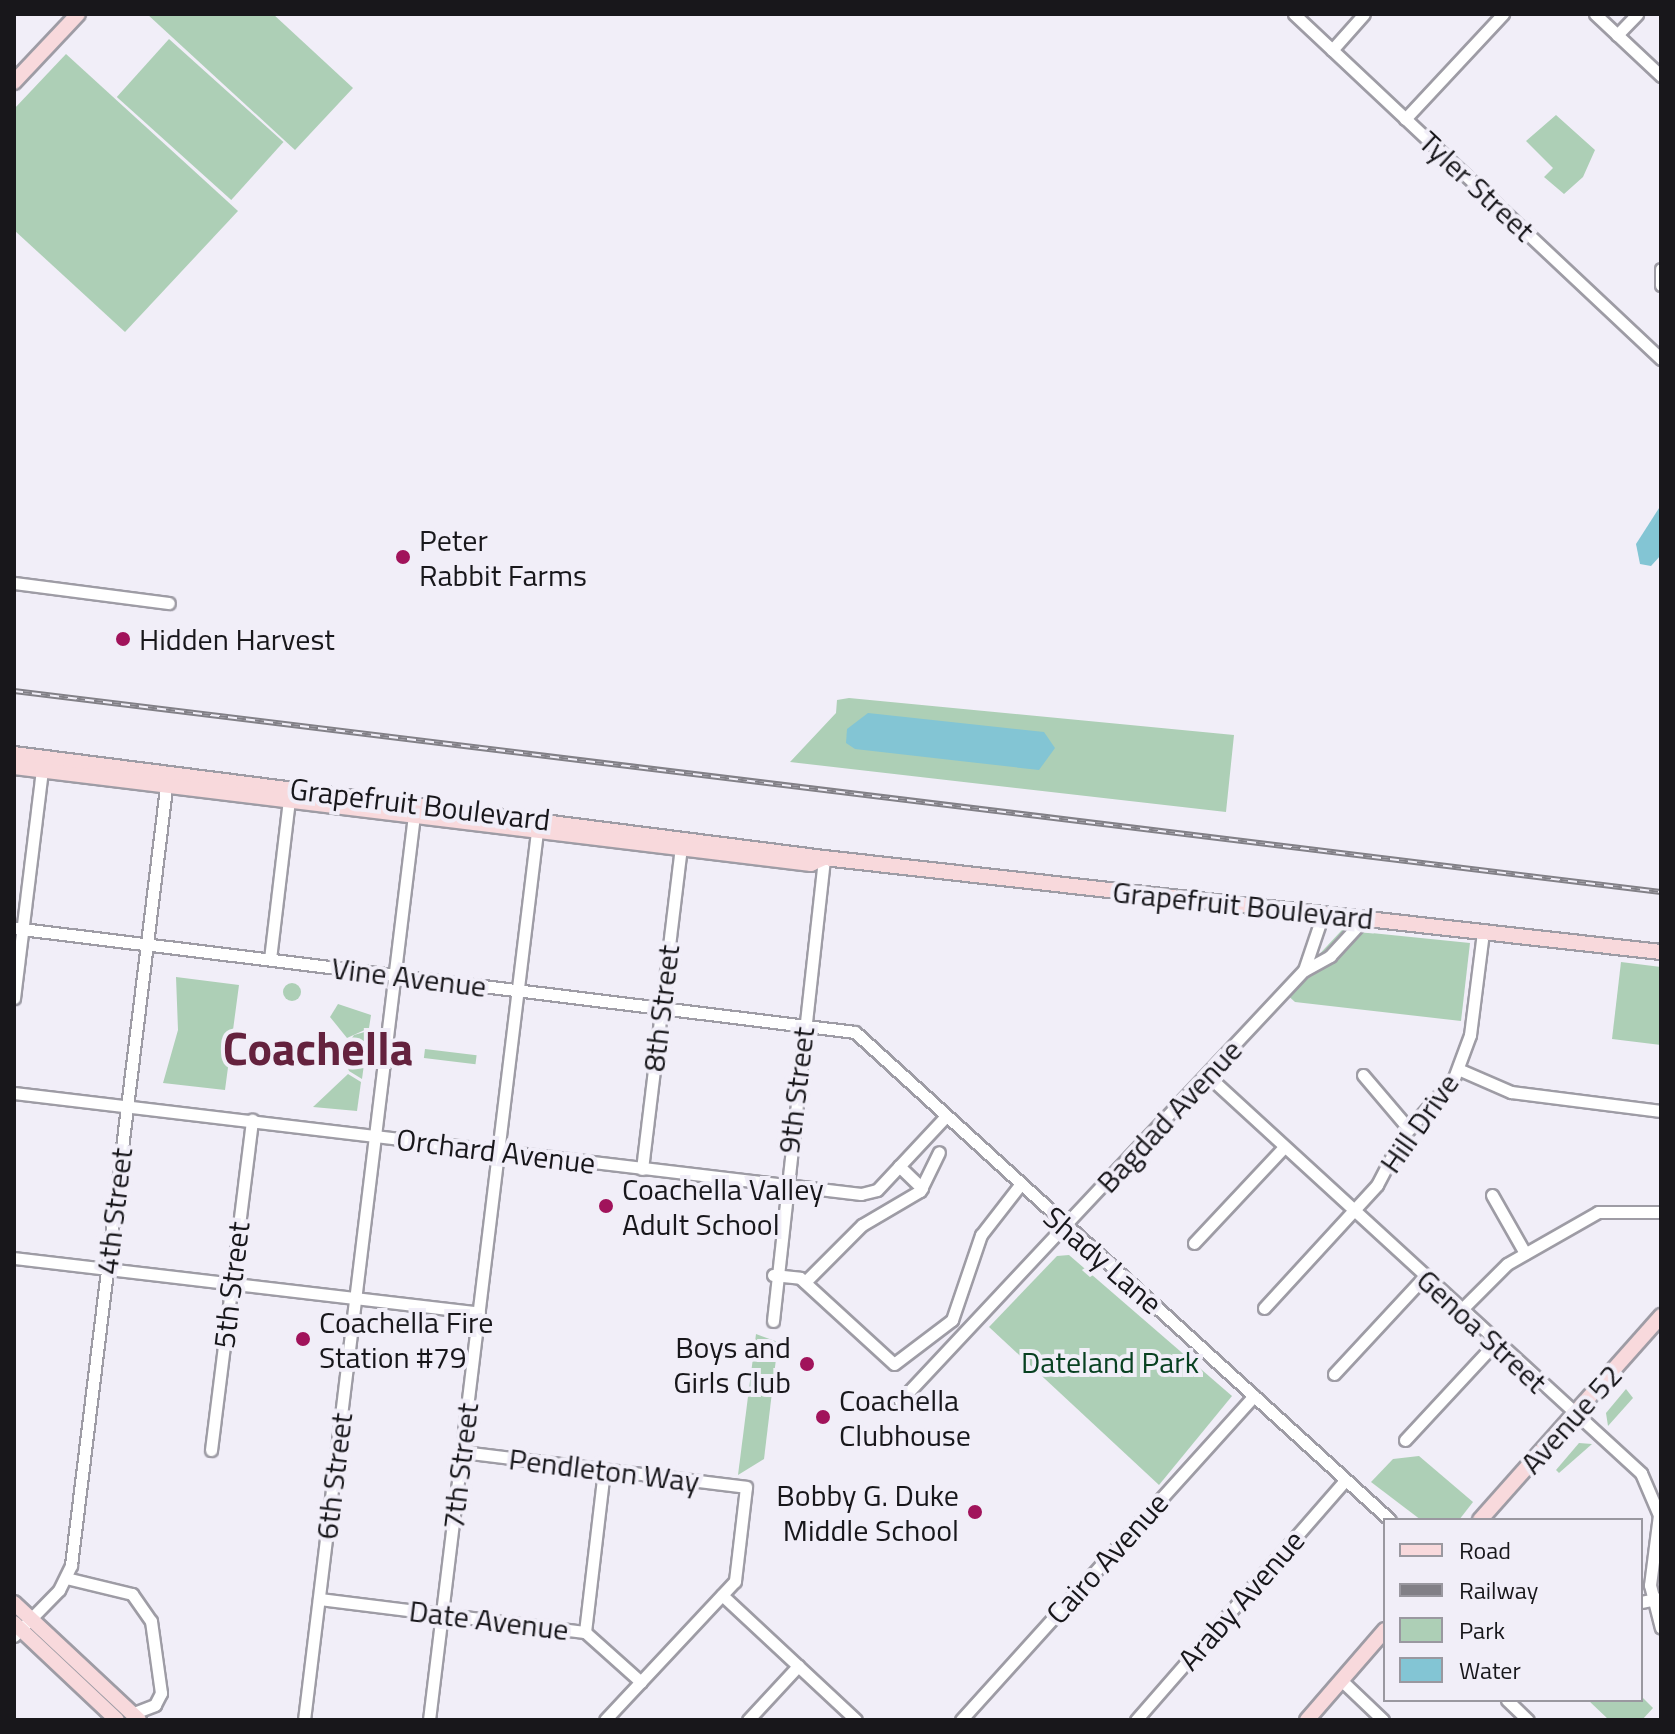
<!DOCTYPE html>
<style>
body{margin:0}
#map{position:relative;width:1675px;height:1734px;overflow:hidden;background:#f1eef8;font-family:"Titillium Web",sans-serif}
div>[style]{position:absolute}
.green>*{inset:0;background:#adcfb6;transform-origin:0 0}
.round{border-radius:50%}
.water>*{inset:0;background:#83c5d4}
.roads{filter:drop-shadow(2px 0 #9e9ca5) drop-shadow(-2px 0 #9e9ca5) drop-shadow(0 2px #9e9ca5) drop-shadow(0 -2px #9e9ca5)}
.minor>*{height:11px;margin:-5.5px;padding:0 5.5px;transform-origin:5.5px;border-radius:5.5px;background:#fff}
.major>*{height:14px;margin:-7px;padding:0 7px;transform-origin:7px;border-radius:7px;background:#f8d9dc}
.rail>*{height:6px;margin-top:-3px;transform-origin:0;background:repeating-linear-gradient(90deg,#f1eef8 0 9px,#828087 0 18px);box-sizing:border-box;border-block:2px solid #828087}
.dots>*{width:22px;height:22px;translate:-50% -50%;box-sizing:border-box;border:4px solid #f1eef8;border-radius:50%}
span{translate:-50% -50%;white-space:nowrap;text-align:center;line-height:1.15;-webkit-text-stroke:8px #f1eef8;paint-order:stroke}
.street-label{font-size:30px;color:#18171b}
.poi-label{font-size:30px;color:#18171b}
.left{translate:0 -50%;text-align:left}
.right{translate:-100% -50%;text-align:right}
.park-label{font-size:30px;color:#084121}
.town-label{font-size:46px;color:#64223e;font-weight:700}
.frame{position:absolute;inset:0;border:16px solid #18171b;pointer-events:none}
.legend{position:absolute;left:1383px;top:1518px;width:260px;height:184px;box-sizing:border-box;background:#f1eef8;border:2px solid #9a98a0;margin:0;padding:10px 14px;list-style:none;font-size:24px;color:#18171b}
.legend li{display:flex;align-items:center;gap:16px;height:40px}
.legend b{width:40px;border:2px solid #9a98a0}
</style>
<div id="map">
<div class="green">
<div style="clip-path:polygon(147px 14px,273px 14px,353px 88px,295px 150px)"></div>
<div style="left:169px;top:39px;width:154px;height:78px;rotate:42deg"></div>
<div style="clip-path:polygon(66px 54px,238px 211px,125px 332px,14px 230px,14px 109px)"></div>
<div style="clip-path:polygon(1556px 115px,1595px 150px,1583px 177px,1564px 194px,1544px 177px,1553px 168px,1526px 141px)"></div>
<div style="clip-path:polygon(849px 698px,1234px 735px,1226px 812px,790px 762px,836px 713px,837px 700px)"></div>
<div style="clip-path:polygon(1342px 930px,1470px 943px,1461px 1021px,1295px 1002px,1284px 992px)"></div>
<div style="clip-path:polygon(1621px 962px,1661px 967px,1661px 1045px,1612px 1039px)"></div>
<div style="clip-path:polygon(176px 977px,239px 985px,225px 1090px,163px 1083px,178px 1030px)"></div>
<div class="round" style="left:283px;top:983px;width:18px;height:18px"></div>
<div style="clip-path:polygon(338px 1004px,371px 1015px,369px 1028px,347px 1038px,330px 1017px)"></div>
<div style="clip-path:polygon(368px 1031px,366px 1053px,343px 1051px,354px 1035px)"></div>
<div style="left:425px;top:1049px;width:52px;height:9px;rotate:7deg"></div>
<div style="clip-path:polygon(343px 1053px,365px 1057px,362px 1079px,349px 1071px)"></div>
<div style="clip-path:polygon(348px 1074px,361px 1082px,357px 1111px,313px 1107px)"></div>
<div style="clip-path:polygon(1069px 1255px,1232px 1396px,1159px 1485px,989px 1327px,1057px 1256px)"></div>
<div style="clip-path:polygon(756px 1334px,778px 1342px,764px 1459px,738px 1475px)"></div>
<div style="clip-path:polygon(1626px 1389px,1633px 1398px,1608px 1426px,1606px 1413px)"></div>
<div style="clip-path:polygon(1579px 1443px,1592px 1444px,1559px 1473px,1556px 1470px)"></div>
<div style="clip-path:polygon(1419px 1456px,1473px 1502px,1459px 1520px,1421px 1520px,1371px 1482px,1393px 1459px)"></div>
<div style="clip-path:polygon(1641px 1696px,1653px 1708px,1642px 1720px,1609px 1720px,1588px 1700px)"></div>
</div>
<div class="water">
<div style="clip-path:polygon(1661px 505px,1661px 555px,1651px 566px,1640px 564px,1636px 544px)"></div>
<div style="clip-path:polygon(868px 713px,1044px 732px,1055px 748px,1039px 770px,855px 749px,846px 743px,847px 729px)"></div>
</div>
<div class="roads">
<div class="minor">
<div style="left:1294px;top:14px;width:504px;rotate:43.23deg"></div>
<div style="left:1595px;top:14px;width:91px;rotate:43.2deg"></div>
<div style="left:1617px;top:35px;width:29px;rotate:-46deg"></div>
<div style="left:1332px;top:50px;width:48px;rotate:-48.4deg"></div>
<div style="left:1405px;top:119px;width:144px;rotate:-47deg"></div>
<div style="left:1661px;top:269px;width:16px;rotate:90deg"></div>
<div style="left:14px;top:583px;width:156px;rotate:7.4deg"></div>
<div style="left:14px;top:928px;width:847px;rotate:7.05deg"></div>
<div style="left:855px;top:1032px;width:724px;rotate:42.37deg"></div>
<div style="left:270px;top:959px;width:160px;rotate:-83.2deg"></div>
<div style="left:1305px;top:970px;width:29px;rotate:-29deg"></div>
<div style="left:1330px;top:956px;width:52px;rotate:-47.4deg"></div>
<div style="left:14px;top:998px;width:230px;rotate:-83deg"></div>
<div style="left:1458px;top:1069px;width:58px;rotate:23.5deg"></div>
<div style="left:1511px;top:1092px;width:151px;rotate:7.2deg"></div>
<div style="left:1207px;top:1075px;width:589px;rotate:42.52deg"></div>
<div style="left:1641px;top:1473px;width:46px;rotate:66.8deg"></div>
<div style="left:1659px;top:1515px;width:71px;rotate:97.3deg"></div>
<div style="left:1650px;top:1585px;width:44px;rotate:75.7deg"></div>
<div style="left:1363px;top:1075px;width:71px;rotate:49.6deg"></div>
<div style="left:14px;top:1093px;width:853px;rotate:6.8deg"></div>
<div style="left:861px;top:1194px;width:16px;rotate:-14deg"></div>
<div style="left:877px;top:1190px;width:101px;rotate:-47deg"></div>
<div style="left:899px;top:1166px;width:32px;rotate:44deg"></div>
<div style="left:642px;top:1169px;width:323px;rotate:-83.1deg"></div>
<div style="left:1492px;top:1195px;width:67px;rotate:60.4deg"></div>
<div style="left:1194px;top:1243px;width:132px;rotate:-46.8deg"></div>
<div style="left:14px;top:1258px;width:468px;rotate:6.7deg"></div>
<div style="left:773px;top:1275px;width:27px;rotate:6deg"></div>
<div style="left:800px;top:1278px;width:127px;rotate:42.5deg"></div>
<div style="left:894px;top:1364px;width:73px;rotate:-37.2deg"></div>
<div style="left:952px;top:1320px;width:90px;rotate:-71.2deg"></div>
<div style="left:981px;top:1235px;width:62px;rotate:-52.2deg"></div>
<div style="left:805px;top:1282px;width:81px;rotate:-45deg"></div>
<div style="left:862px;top:1225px;width:67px;rotate:-30.4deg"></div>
<div style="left:920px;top:1191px;width:43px;rotate:-64deg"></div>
<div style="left:1264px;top:1308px;width:167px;rotate:-47.4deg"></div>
<div style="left:1377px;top:1185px;width:54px;rotate:-62.5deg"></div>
<div style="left:1402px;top:1137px;width:79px;rotate:-48.6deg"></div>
<div style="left:1454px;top:1078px;width:46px;rotate:-69.6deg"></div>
<div style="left:1470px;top:1035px;width:104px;rotate:-82.8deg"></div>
<div style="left:1460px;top:1311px;width:66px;rotate:-45deg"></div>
<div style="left:1507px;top:1264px;width:105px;rotate:-29.7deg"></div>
<div style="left:1598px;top:1212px;width:63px"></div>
<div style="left:773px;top:1321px;width:466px;rotate:-83.7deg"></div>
<div style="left:1334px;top:1374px;width:132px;rotate:-47.1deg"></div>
<div style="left:900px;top:1401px;width:591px;rotate:-46.85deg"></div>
<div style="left:1304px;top:970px;width:59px;rotate:-71.3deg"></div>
<div style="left:1405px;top:1440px;width:132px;rotate:-47.1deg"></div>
<div style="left:211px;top:1450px;width:333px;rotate:-82.9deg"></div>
<div style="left:462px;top:1452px;width:286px;rotate:7deg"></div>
<div style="left:746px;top:1487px;width:95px;rotate:96.7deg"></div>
<div style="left:735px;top:1581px;width:190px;rotate:133.1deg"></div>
<div style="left:66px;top:1578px;width:68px;rotate:13.6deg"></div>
<div style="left:132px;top:1594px;width:33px;rotate:55deg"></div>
<div style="left:151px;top:1621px;width:73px;rotate:82.1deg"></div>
<div style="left:161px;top:1693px;width:13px;rotate:117deg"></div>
<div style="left:155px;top:1705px;width:25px;rotate:159deg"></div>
<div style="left:722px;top:1595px;width:183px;rotate:43deg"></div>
<div style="left:319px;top:1599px;width:268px;rotate:7.1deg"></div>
<div style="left:585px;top:1632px;width:75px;rotate:41.8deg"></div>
<div style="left:1641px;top:1602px;width:20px;rotate:-11deg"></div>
<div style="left:585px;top:1632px;width:162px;rotate:-83.3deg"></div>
<div style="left:14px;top:1636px;width:64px;rotate:-45.6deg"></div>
<div style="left:59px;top:1590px;width:28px;rotate:-64deg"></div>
<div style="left:71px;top:1565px;width:791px;rotate:-83.03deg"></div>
<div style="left:1341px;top:1680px;width:58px;rotate:43.6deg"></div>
<div style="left:1507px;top:1700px;width:29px;rotate:44deg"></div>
<div style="left:304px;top:1720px;width:920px;rotate:-83.07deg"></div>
<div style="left:429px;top:1720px;width:896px;rotate:-83.07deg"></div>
<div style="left:748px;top:1720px;width:74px;rotate:-47.2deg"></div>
<div style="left:961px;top:1720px;width:437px;rotate:-47.9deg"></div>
<div style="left:1136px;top:1720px;width:318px;rotate:-48.9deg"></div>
</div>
<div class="major">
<div style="left:14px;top:82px;width:93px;rotate:-46.7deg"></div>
<div style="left:14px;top:754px;width:817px;rotate:7.32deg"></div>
<div style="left:824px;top:858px;width:842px;rotate:6.41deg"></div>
<div style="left:14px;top:767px;width:803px;rotate:6.94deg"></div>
<div style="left:811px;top:864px;width:14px;rotate:-25deg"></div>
<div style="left:1480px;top:1520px;width:273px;rotate:-48.4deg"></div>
<div style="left:14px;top:1603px;width:171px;rotate:43.1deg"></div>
<div style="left:14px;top:1623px;width:141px;rotate:43.3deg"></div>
<div style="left:1307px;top:1720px;width:119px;rotate:-49.1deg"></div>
</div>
</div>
<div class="rail">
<div style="left:14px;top:691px;width:1659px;rotate:6.96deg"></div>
</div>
<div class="dots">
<div style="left:403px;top:557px;background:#a1135b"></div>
<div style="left:123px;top:639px;background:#a1135b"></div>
<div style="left:606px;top:1206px;background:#a1135b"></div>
<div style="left:303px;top:1339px;background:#a1135b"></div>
<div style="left:807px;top:1364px;background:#a1135b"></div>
<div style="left:823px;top:1417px;background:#a1135b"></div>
<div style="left:975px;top:1512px;background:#a1135b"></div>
</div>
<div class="street-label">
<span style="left:1477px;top:186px;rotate:43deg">Tyler Street</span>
<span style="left:420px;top:804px;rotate:7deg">Grapefruit Boulevard</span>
<span style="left:1243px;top:905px;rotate:6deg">Grapefruit Boulevard</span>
<span style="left:409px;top:977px;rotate:7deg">Vine Avenue</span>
<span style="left:661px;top:1008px;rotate:-83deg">8th Street</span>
<span style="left:796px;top:1090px;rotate:-83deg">9th Street</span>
<span style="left:1169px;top:1116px;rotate:-47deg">Bagdad Avenue</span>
<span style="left:1419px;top:1123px;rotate:-55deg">Hill Drive</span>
<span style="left:496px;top:1151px;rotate:7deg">Orchard Avenue</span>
<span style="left:114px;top:1211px;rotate:-83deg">4th Street</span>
<span style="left:1103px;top:1260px;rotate:41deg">Shady Lane</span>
<span style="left:231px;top:1285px;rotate:-83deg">5th Street</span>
<span style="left:1482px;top:1331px;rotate:43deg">Genoa Street</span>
<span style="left:1571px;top:1419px;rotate:-48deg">Avenue 52</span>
<span style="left:460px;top:1466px;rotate:-83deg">7th Street</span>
<span style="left:604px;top:1470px;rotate:7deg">Pendleton Way</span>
<span style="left:334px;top:1476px;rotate:-83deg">6th Street</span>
<span style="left:1107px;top:1558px;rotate:-48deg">Cairo Avenue</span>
<span style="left:1241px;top:1600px;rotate:-49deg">Araby Avenue</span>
<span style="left:489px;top:1620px;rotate:7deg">Date Avenue</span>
</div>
<div class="poi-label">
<span class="left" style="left:419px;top:557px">Peter<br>Rabbit Farms</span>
<span class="left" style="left:139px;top:639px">Hidden Harvest</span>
<span class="left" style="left:622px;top:1206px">Coachella Valley<br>Adult School</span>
<span class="left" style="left:319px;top:1339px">Coachella Fire<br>Station #79</span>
<span class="right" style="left:791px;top:1364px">Boys and<br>Girls Club</span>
<span class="left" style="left:839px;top:1417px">Coachella<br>Clubhouse</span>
<span class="right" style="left:959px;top:1512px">Bobby G. Duke<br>Middle School</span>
</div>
<div class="park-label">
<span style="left:1110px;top:1362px">Dateland Park</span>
</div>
<div class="town-label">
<span style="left:318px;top:1048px">Coachella</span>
</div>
<div class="frame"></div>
<ul class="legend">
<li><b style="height:10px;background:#f8d9dc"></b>Road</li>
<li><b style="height:10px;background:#828087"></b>Railway</li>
<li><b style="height:22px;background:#adcfb6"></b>Park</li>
<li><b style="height:22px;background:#83c5d4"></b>Water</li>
</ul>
</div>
